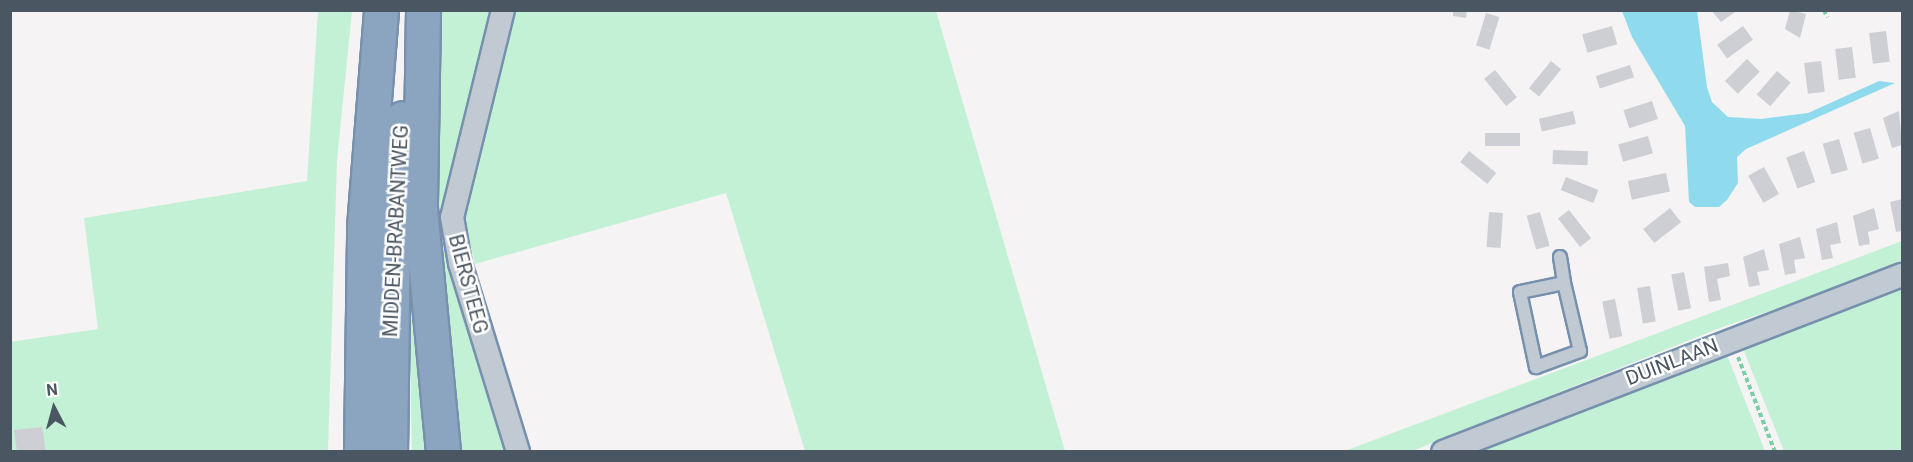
<!DOCTYPE html>
<style>
body{margin:0}
#map{position:relative;width:1913px;height:462px;overflow:hidden;background:#f5f3f3;font-family:Roboto,sans-serif}
div>[style]{position:absolute}
.green>*{inset:0;background:#c3f1d5}
.water>*{inset:0;background:#90daee}
.building>*{inset:0;background:#cdcfd5;transform-origin:0 0}
.path>*{height:4px;margin-top:-2px;transform-origin:0;background:repeating-linear-gradient(90deg,#7ad0a6 0 4.5px,transparent 0 7.5px)}
.roads{filter:drop-shadow(2px 0 #7690ad) drop-shadow(-2px 0 #7690ad) drop-shadow(0 2px #7690ad) drop-shadow(0 -2px #7690ad)}
.lane>*{height:12px;margin:-6px;padding:0 6px;transform-origin:6px;border-radius:6px;background:#c1cad2}
.street>*{height:22px;margin:-11px;padding:0 11px;transform-origin:11px;border-radius:11px;background:#c1cad2}
.highway>*{height:33px;margin:-16.5px;padding:0 16.5px;transform-origin:16.5px;border-radius:16.5px;background:#8ba5c1}
span{translate:-50% -50%;white-space:nowrap;text-align:center;line-height:1.15;-webkit-text-stroke:5px #fff;paint-order:stroke}
.street-label{font-size:20px;color:#4a5661}
.frame{position:absolute;inset:0;border:12px solid #4a5661;pointer-events:none}
.north{position:absolute;left:24px;top:378px;width:60px;height:60px;-webkit-text-stroke:4px #fff;paint-order:stroke;rotate:354deg;font-size:16px;font-weight:700;line-height:24px;text-align:center;color:#4a5661}
.north::after{content:'';display:block;margin:auto;width:21px;height:27px;background:#4a5661;clip-path:polygon(50% 0,100% 100%,50% 72%,0 100%)}
</style>
<div id="map">
<div class="green">
<div style="clip-path:polygon(318px 11px,352px 11px,337px 160px,328px 451px,11px 451px,10px 342px,98px 329px,84px 218px,307px 181px)"></div>
<div style="clip-path:polygon(436px 11px,491px 11px,449px 184px,511px 451px,412px 452px,409px 294px)"></div>
<div style="clip-path:polygon(508px 11px,936px 11px,1065px 451px,805px 451px,726px 193px,475px 264px,460px 202px)"></div>
<div style="clip-path:polygon(1902px 241px,1902px 265px,1717px 329px,1412px 451px,1342px 452px)"></div>
<div style="clip-path:polygon(1902px 285px,1902px 451px,1784px 451px,1739px 339px)"></div>
<div style="clip-path:polygon(1723px 345px,1765px 451px,1456px 452px)"></div>
</div>
<div class="water">
<div style="clip-path:polygon(1622px 11px,1697px 11px,1707px 87px,1712px 102px,1728px 117px,1761px 119px,1808px 113px,1879px 81px,1895px 83px,1746px 149px,1737px 157px,1738px 183px,1727px 200px,1719px 207px,1695px 207px,1689px 202px,1685px 126px,1632px 37px)"></div>
</div>
<div class="building">
<div style="clip-path:polygon(1453px 10px,1467px 10px,1466px 18px,1453px 16px)"></div>
<div style="clip-path:polygon(1711px 10px,1738px 10px,1721px 22px)"></div>
<div style="clip-path:polygon(1790px 10px,1806px 14px,1800px 38px,1785px 29px)"></div>
<div style="left:1486px;top:13px;width:14px;height:34px;rotate:17deg"></div>
<div style="left:1612px;top:26px;width:19px;height:31px;rotate:74deg"></div>
<div style="left:1743px;top:26px;width:17px;height:32px;rotate:54deg"></div>
<div style="left:1886px;top:31px;width:31px;height:17px;rotate:83deg"></div>
<div style="left:1852px;top:47px;width:31px;height:17px;rotate:83deg"></div>
<div style="left:1747px;top:59px;width:18px;height:31px;rotate:45deg"></div>
<div style="left:1551px;top:61px;width:13px;height:35px;rotate:39deg"></div>
<div style="left:1821px;top:61px;width:31px;height:17px;rotate:83deg"></div>
<div style="left:1630px;top:65px;width:13px;height:36px;rotate:72deg"></div>
<div style="left:1495px;top:70px;width:35px;height:14px;rotate:51deg"></div>
<div style="left:1777px;top:71px;width:18px;height:31px;rotate:41deg"></div>
<div style="left:1652px;top:101px;width:19px;height:30px;rotate:72deg"></div>
<div style="left:1573px;top:111px;width:13px;height:35px;rotate:77deg"></div>
<div style="clip-path:polygon(1899px 111px,1902px 145px,1892px 148px,1883px 118px)"></div>
<div style="left:1870px;top:128px;width:32px;height:17px;rotate:74deg"></div>
<div style="left:1485px;top:133px;width:35px;height:13px"></div>
<div style="left:1648px;top:136px;width:18px;height:31px;rotate:74deg"></div>
<div style="left:1839px;top:139px;width:32px;height:17px;rotate:74deg"></div>
<div style="left:1553px;top:150px;width:35px;height:14px;rotate:2deg"></div>
<div style="left:1469px;top:151px;width:35px;height:14px;rotate:39deg"></div>
<div style="left:1804px;top:151px;width:33px;height:19px;rotate:70deg"></div>
<div style="left:1764px;top:167px;width:31px;height:18px;rotate:61deg"></div>
<div style="left:1666px;top:173px;width:19px;height:39px;rotate:78deg"></div>
<div style="left:1566px;top:177px;width:35px;height:14px;rotate:22deg"></div>
<div style="clip-path:polygon(1902px 199px,1902px 231px,1896px 232px,1890px 202px)"></div>
<div style="left:1670px;top:208px;width:18px;height:34px;rotate:52deg"></div>
<div style="clip-path:polygon(1874px 208px,1879px 229px,1868px 232px,1870px 244px,1859px 246px,1853px 216px)"></div>
<div style="left:1569px;top:210px;width:36px;height:14px;rotate:52deg"></div>
<div style="left:1489px;top:212px;width:14px;height:35px;rotate:4deg"></div>
<div style="left:1540px;top:212px;width:35px;height:14px;rotate:74deg"></div>
<div style="clip-path:polygon(1837px 222px,1841px 243px,1830px 245px,1833px 258px,1822px 260px,1816px 229px)"></div>
<div style="clip-path:polygon(1800px 237px,1805px 258px,1794px 260px,1796px 273px,1785px 275px,1779px 244px)"></div>
<div style="clip-path:polygon(1764px 249px,1769px 270px,1757px 272px,1760px 285px,1749px 287px,1743px 257px)"></div>
<div style="clip-path:polygon(1728px 263px,1730px 276px,1717px 279px,1721px 300px,1709px 302px,1704px 267px)"></div>
<div style="left:1684px;top:272px;width:37px;height:13px;rotate:79deg"></div>
<div style="left:1650px;top:286px;width:36px;height:13px;rotate:81deg"></div>
<div style="left:1615px;top:299px;width:38px;height:13px;rotate:79deg"></div>
<div style="clip-path:polygon(42px 427px,46px 452px,17px 452px,14px 430px)"></div>
</div>
<div class="path">
<div style="left:1824px;top:10px;width:8px;rotate:67deg"></div>
<div style="left:1738px;top:357px;width:102px;rotate:68.7deg"></div>
</div>
<div class="roads">
<div class="lane">
<div style="left:1560px;top:257px;width:26px;rotate:81deg"></div>
<div style="left:1564px;top:283px;width:45px;rotate:168.4deg"></div>
<div style="left:1520px;top:292px;width:77px;rotate:78deg"></div>
<div style="left:1536px;top:367px;width:47px;rotate:-20deg"></div>
<div style="left:1580px;top:351px;width:70px;rotate:-103.2deg"></div>
</div>
<div class="street">
<div style="left:503px;top:10px;width:213px;rotate:103.8deg"></div>
<div style="left:452px;top:217px;width:47px;rotate:80.1deg"></div>
<div style="left:460px;top:263px;width:198px;rotate:72.9deg"></div>
<div style="left:1443px;top:452px;width:492px;rotate:-21.1deg"></div>
</div>
<div class="highway">
<div style="left:423px;top:10px;width:198px;rotate:90.9deg"></div>
<div style="left:420px;top:208px;width:245px;rotate:84.6deg"></div>
<div style="left:361px;top:452px;width:225px;rotate:-89.2deg"></div>
<div style="left:364px;top:227px;width:218px;rotate:-85.5deg"></div>
<div style="left:390px;top:452px;width:223px;rotate:-89.2deg"></div>
<div style="left:393px;top:229px;width:111px;rotate:-85.4deg"></div>
</div>
</div>
<div class="street-label">
<span style="left:396px;top:231px;rotate:-87deg">MIDDEN-BRABANTWEG</span>
<span style="left:468px;top:284px;rotate:75deg">BIERSTEEG</span>
<span style="left:1672px;top:362px;rotate:-21deg">DUINLAAN</span>
</div>
<div class="frame"></div>
<div class="north">N</div>
</div>
